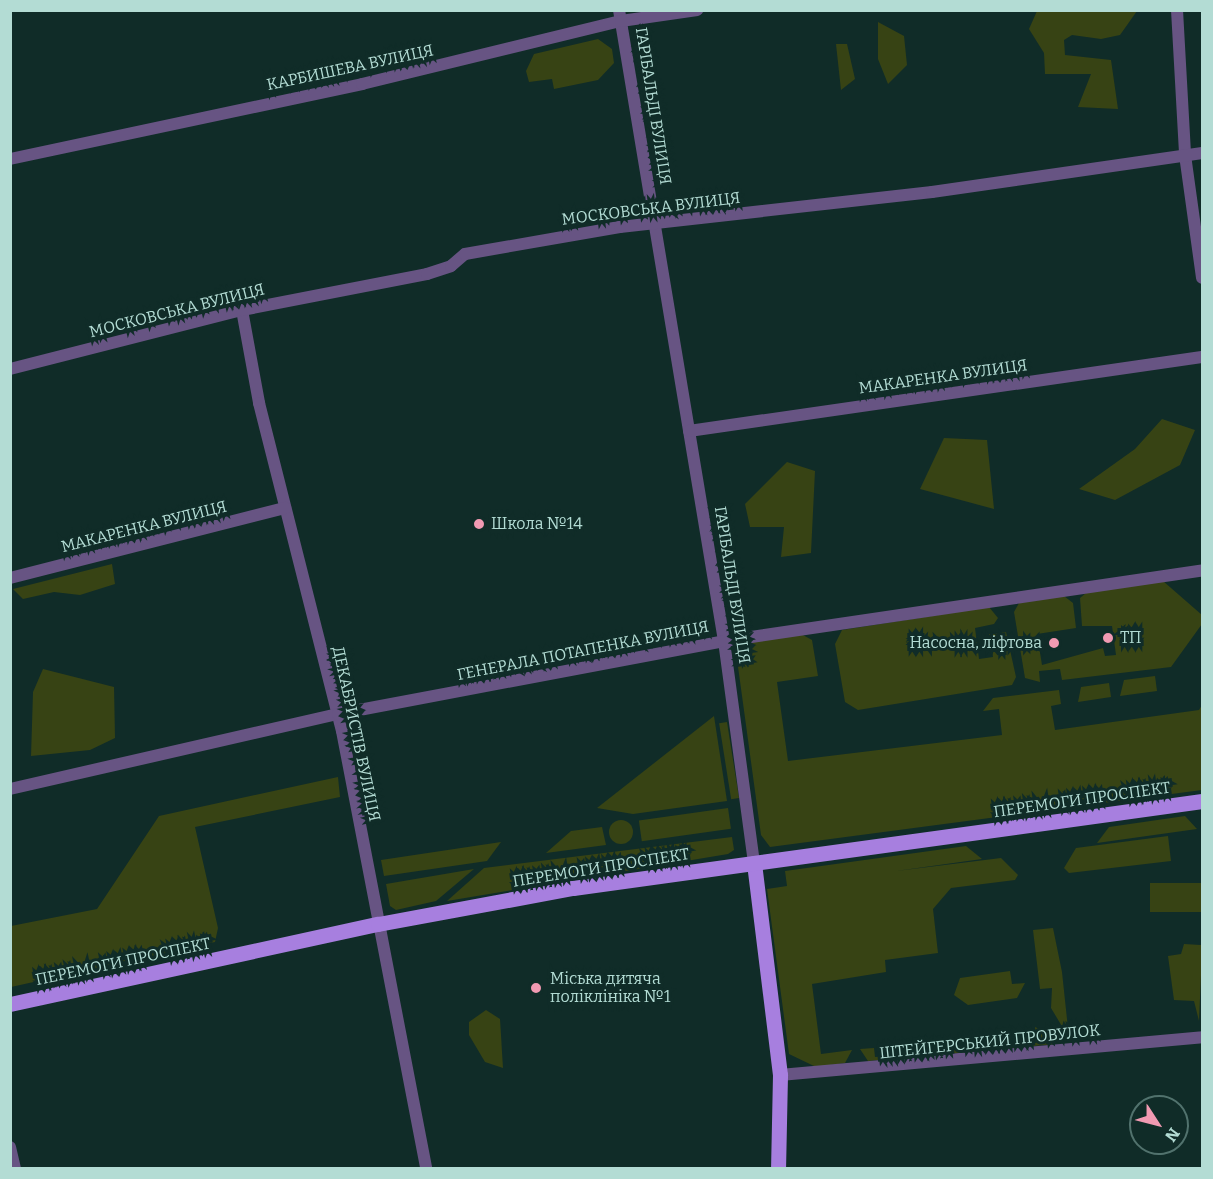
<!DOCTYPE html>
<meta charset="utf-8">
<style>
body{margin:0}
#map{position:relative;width:1213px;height:1179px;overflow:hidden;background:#102c28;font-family:Bitter,serif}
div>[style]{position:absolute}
.green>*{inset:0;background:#374314;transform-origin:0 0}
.round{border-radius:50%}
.minor>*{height:12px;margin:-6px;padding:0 6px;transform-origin:6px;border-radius:6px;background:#675483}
.major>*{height:15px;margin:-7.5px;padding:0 7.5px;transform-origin:7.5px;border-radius:7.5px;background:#a77fdf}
.dots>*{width:16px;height:16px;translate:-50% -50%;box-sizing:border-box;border:3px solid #102c28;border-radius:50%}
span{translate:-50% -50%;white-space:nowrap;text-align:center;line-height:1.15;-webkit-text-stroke:6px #102c28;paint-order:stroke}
.street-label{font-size:16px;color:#b3dcd4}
.poi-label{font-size:16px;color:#b3dcd4}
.left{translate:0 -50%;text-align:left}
.right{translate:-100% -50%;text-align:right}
.frame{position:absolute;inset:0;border:12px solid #b3dcd4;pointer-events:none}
.north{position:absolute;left:1129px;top:1095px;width:60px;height:60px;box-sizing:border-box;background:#102c28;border:2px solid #51726d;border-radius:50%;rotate:126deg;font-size:16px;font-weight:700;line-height:24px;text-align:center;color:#b3dcd4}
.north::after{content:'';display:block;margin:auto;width:21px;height:27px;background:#f19ab2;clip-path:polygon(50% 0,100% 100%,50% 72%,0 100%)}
</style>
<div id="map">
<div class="green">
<div style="clip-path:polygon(1037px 11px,1137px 11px,1120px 35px,1101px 39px,1072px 35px,1064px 40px,1065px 55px,1111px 60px,1118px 109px,1078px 107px,1091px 74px,1045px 74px,1044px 53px,1029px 29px)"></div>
<div style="clip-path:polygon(878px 22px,904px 36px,907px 65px,888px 84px,878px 59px)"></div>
<div style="clip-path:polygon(598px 39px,612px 49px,614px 63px,598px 80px,554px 89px,552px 79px,529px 82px,526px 71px,534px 54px)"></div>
<div style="clip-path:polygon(836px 44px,847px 44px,855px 79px,841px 90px)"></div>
<div style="clip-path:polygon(1162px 419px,1195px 430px,1180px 465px,1115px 500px,1079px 489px,1135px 449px)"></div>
<div style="clip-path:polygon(944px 438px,987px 440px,994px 509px,920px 489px)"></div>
<div style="clip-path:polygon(787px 462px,815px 471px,811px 553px,781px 557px,784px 527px,750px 527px,745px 504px)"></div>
<div style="clip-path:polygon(112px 564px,115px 584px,80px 595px,54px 592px,23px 599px,13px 589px)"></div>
<div style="clip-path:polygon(1163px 581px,1202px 615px,1202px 624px,1171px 667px,1062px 680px,1060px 669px,1039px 671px,1040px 682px,1025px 678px,1014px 612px,1019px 603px,1064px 596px,1073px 603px,1076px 628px,1037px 634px,1042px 665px,1103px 648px,1105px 656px,1116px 655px,1112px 626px,1082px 626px,1080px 598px,1086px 593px)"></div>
<div style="clip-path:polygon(989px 607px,998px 618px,994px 624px,975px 628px,979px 659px,993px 657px,989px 634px,1006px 632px,1016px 677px,1012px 685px,858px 710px,845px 702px,835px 644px,842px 630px)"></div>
<div style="clip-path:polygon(801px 634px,812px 640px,818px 676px,777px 682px,788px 761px,1002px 735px,999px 709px,983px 711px,993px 698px,1059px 690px,1061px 704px,1051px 706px,1055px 730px,1199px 710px,1202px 705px,1202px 790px,770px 847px,761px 835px,736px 652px,747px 642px)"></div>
<div style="clip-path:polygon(43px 669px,114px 687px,115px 738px,90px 750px,31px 756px,33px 692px)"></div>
<div style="clip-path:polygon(1155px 676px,1157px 691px,1120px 696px,1124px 680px)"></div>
<div style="clip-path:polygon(1109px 683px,1111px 697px,1078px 702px,1081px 687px)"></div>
<div style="clip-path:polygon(714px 716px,727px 801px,633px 814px,597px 808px)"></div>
<div style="left:727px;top:722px;width:77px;height:8px;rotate:81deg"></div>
<div style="clip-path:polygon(338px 777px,340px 797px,195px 827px,218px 928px,215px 942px,11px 987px,11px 926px,97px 909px,159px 816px)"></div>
<div style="left:728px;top:808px;width:21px;height:90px;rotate:82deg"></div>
<div style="clip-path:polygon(1185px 816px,1197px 829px,1097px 843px,1109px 827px)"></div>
<div class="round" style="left:609px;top:820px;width:24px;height:24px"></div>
<div style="clip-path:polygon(602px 827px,606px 845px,546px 853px,571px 831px)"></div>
<div style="clip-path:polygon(1168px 836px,1171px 861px,1069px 873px,1064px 868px,1076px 848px)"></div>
<div style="clip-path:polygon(732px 837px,734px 850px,728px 854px,447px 901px,484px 868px)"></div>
<div style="clip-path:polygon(501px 842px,487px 861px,384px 876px,381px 860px)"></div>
<div style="clip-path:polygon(966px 846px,982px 859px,896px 871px,1001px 858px,1018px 875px,1015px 880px,951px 888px,933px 909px,938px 953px,885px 960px,886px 972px,812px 984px,821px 1054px,852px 1050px,845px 1063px,816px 1067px,789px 1054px,767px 889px,787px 886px,785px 871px)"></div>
<div style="clip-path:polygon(474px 869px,436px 901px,396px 910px,390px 906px,386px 884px)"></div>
<div style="left:1202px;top:883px;width:29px;height:52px;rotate:90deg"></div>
<div style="clip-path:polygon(1053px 928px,1062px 972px,1069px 1038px,1051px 1008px,1052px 988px,1040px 989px,1033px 930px)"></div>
<div style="clip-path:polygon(1184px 944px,1201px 945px,1202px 953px,1199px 1021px,1194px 1001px,1174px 1000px,1168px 956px,1181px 954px)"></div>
<div style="clip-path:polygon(1010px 971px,1012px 984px,1025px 983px,1017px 998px,968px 1005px,954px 995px,960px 978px)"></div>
<div style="clip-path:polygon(486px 1010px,500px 1019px,503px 1068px,485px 1062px,469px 1035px,469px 1022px)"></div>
<div style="clip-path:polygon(1035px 1027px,1052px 1035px,1054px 1044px,868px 1061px,860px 1049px,874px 1048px,875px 1057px,1036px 1043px)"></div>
</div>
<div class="minor">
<div style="left:619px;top:10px;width:640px;rotate:80.55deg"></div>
<div style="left:724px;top:641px;width:224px;rotate:82.3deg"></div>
<div style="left:1177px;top:10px;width:145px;rotate:86.8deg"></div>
<div style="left:1185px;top:155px;width:124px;rotate:82.1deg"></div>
<div style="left:10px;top:159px;width:360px;rotate:-12deg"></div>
<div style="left:362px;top:84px;width:267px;rotate:-13.7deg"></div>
<div style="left:621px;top:21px;width:77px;rotate:-8.2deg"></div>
<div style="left:242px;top:310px;width:95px;rotate:79.6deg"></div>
<div style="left:259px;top:403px;width:338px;rotate:75.8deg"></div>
<div style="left:342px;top:731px;width:445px;rotate:79.1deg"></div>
<div style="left:10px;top:369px;width:239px;rotate:-14.3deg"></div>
<div style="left:242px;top:310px;width:188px;rotate:-11deg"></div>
<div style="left:427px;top:274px;width:25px;rotate:-18deg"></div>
<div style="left:451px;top:266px;width:18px;rotate:-41deg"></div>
<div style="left:465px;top:254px;width:157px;rotate:-9.9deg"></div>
<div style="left:620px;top:227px;width:314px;rotate:-6.4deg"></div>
<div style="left:932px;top:192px;width:273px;rotate:-8.2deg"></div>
<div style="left:689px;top:431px;width:518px;rotate:-8.21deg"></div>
<div style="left:10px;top:578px;width:284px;rotate:-14.3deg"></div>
<div style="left:10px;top:789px;width:336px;rotate:-12.9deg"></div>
<div style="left:338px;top:714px;width:393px;rotate:-10.7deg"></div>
<div style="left:724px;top:641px;width:483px;rotate:-8.4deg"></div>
<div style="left:780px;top:1075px;width:424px;rotate:-5.1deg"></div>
<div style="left:10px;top:1147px;width:22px;rotate:77deg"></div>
</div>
<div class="major">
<div style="left:754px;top:863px;width:214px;rotate:83deg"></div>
<div style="left:780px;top:1075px;width:93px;rotate:91.2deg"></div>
<div style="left:10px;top:1004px;width:377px;rotate:-12.3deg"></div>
<div style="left:378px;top:924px;width:198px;rotate:-10.5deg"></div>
<div style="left:573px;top:888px;width:635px;rotate:-7.87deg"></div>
</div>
<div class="dots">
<div style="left:479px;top:524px;background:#f19ab2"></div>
<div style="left:1108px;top:638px;background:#f19ab2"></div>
<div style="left:1054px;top:643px;background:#f19ab2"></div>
<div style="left:536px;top:988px;background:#f19ab2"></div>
</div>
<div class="street-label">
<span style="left:350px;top:68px;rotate:-12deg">КАРБИШЕВА ВУЛИЦЯ</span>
<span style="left:653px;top:106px;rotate:81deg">ГАРІБАЛЬДІ ВУЛИЦЯ</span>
<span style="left:651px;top:209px;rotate:-7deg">МОСКОВСЬКА ВУЛИЦЯ</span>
<span style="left:177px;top:311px;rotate:-14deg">МОСКОВСЬКА ВУЛИЦЯ</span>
<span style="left:943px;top:377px;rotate:-8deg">МАКАРЕНКА ВУЛИЦЯ</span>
<span style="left:144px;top:527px;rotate:-14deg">МАКАРЕНКА ВУЛИЦЯ</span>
<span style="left:732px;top:585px;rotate:81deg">ГАРІБАЛЬДІ ВУЛИЦЯ</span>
<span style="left:583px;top:651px;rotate:-11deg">ГЕНЕРАЛА ПОТАПЕНКА ВУЛИЦЯ</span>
<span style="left:356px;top:734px;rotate:78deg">ДЕКАБРИСТІВ ВУЛИЦЯ</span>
<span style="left:1082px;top:800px;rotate:-8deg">ПЕРЕМОГИ ПРОСПЕКТ</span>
<span style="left:601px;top:868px;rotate:-9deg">ПЕРЕМОГИ ПРОСПЕКТ</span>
<span style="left:123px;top:962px;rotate:-12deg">ПЕРЕМОГИ ПРОСПЕКТ</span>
<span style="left:990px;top:1042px;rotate:-6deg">ШТЕЙГЕРСЬКИЙ ПРОВУЛОК</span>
</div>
<div class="poi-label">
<span class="left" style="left:491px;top:524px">Школа №14</span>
<span class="left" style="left:1120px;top:638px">ТП</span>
<span class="right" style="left:1042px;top:643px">Насосна, ліфтова</span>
<span class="left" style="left:550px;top:988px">Міська дитяча<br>поліклініка №1</span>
</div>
<div class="frame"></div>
<div class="north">N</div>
</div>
